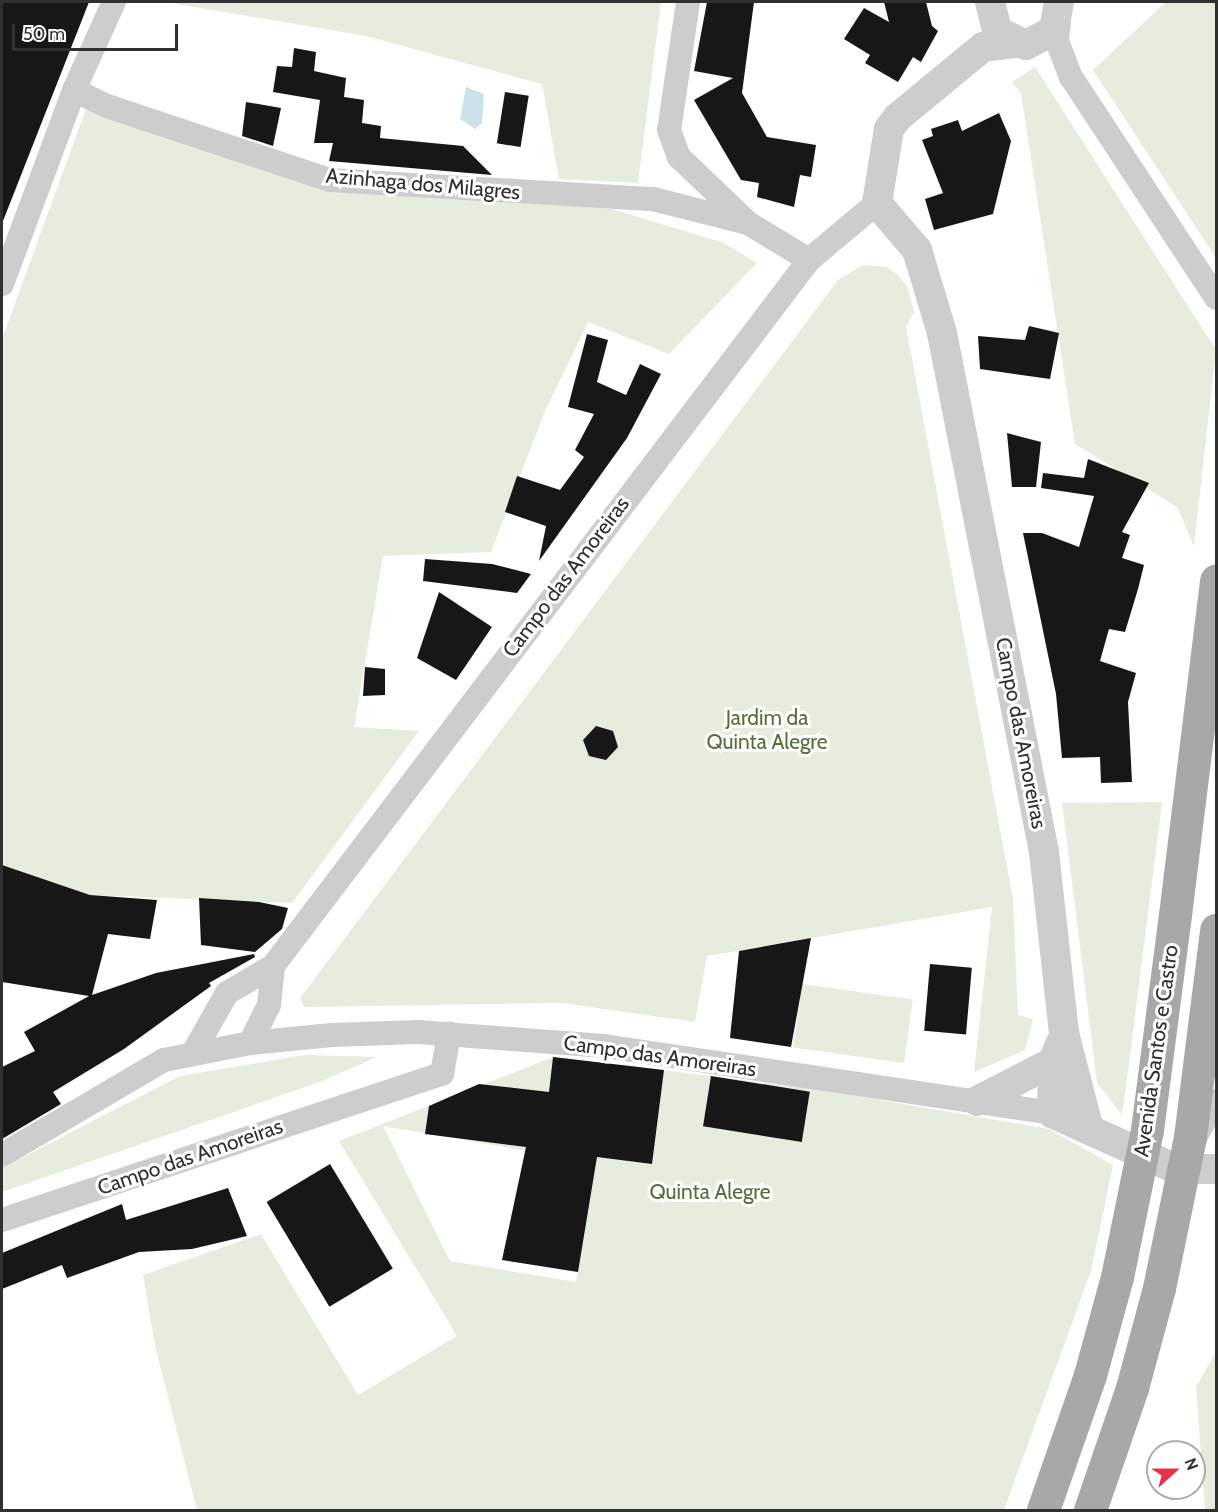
<!DOCTYPE html>
<style>
body{margin:0}
#map{position:relative;width:1218px;height:1512px;overflow:hidden;background:#fff;font-family:Cabin,sans-serif}
div>[style]{position:absolute}
.green>*{inset:0;background:#e7edde;transform-origin:0 0}
.water>*{inset:0;background:#cbe2ed}
.building>*{inset:0;background:#171717;transform-origin:0 0}
.minor>*{height:24px;margin:-12px;padding:0 12px;transform-origin:12px;border-radius:12px;background:#cdcdcd}
.tertiary>*{height:30px;margin:-15px;padding:0 15px;transform-origin:15px;border-radius:15px;background:#cdcdcd}
.primary>*{height:33px;margin:-16.5px;padding:0 16.5px;transform-origin:16.5px;border-radius:16.5px;background:#a8a8a8}
.primary-bridge>*{height:33px;margin:-16.5px;padding:0 16.5px;transform-origin:16.5px;border-radius:16.5px;background:#a8a8a8}
span{translate:-50% -50%;white-space:nowrap;text-align:center;line-height:1.15;-webkit-text-stroke:6px #fff;paint-order:stroke}
.street-label{font-size:21px;color:#303030}
.park-label{font-size:21px;color:#566d3c}
.frame{position:absolute;inset:0;border:3px solid #303030;pointer-events:none}
.north{position:absolute;left:1146px;top:1440px;width:60px;height:60px;box-sizing:border-box;background:#fff;border:2px solid #acacac;border-radius:50%;rotate:69deg;font-size:16px;font-weight:700;line-height:24px;text-align:center;color:#303030}
.north::after{content:'';display:block;margin:auto;width:21px;height:27px;background:#e83249;clip-path:polygon(50% 0,100% 100%,50% 72%,0 100%)}
.scale{position:absolute;left:12px;top:24px;width:166px;height:27px;box-sizing:border-box;border:3px solid #303030;border-top:0;padding-left:8px;font-size:18px;line-height:21px;white-space:nowrap;color:#303030;-webkit-text-stroke:4px #fff;paint-order:stroke}
</style>
<div id="map">
<div class="green">
<div style="clip-path:polygon(165px 2px,661px 2px,638px 183px,559px 179px,542px 84px,366px 36px)"></div>
<div style="clip-path:polygon(1166px 2px,1216px 2px,1216px 258px,1093px 70px)"></div>
<div style="clip-path:polygon(1035px 67px,1216px 350px,1194px 546px,1177px 507px,1075px 444px,1021px 93px,1012px 82px)"></div>
<div style="clip-path:polygon(87px 106px,328px 186px,612px 209px,724px 243px,757px 263px,669px 354px,588px 322px,545px 411px,491px 552px,383px 556px,354px 727px,419px 731px,292px 903px,90px 895px,2px 865px,2px 339px)"></div>
<div style="clip-path:polygon(863px 265px,887px 267px,897px 274px,907px 286px,914px 312px,906px 327px,1013px 899px,1018px 1015px,1033px 1019px,1025px 1050px,974px 1072px,992px 907px,707px 956px,695px 1022px,562px 1003px,304px 1007px,300px 998px,838px 280px)"></div>
<div style="clip-path:polygon(1162px 802px,1129px 1064px,1122px 1115px,1097px 1083px,1062px 803px)"></div>
<div style="left:802px;top:984px;width:112px;height:64px;rotate:8deg"></div>
<div style="clip-path:polygon(305px 1055px,377px 1057px,320px 1082px,2px 1192px,2px 1168px,180px 1076px)"></div>
<div style="clip-path:polygon(evenodd,553px 1057px,810px 1088px,1049px 1129px,1113px 1165px,1091px 1271px,1004px 1510px,197px 1510px,155px 1346px,143px 1275px,261px 1234px,358px 1395px,457px 1336px,339px 1141px,553px 1057px,383px 1126px,596px 1163px,576px 1282px,450px 1261px,383px 1126px)"></div>
<div style="clip-path:polygon(1216px 1352px,1216px 1510px,1205px 1510px,1196px 1387px)"></div>
</div>
<div class="water">
<div style="clip-path:polygon(466px 87px,484px 94px,482px 123px,475px 129px,460px 119px)"></div>
</div>
<div class="building">
<div style="clip-path:polygon(2px 2px,89px 2px,3px 221px,2px 221px)"></div>
<div style="clip-path:polygon(707px 2px,754px 2px,742px 93px,767px 137px,816px 145px,811px 177px,800px 175px,794px 207px,757px 197px,759px 183px,741px 180px,694px 100px,733px 78px,694px 71px)"></div>
<div style="clip-path:polygon(884px 2px,926px 2px,932px 26px,938px 31px,921px 62px,913px 57px,898px 82px,865px 63px,870px 55px,844px 39px,864px 8px,889px 22px)"></div>
<div style="clip-path:polygon(294px 48px,316px 52px,314px 71px,346px 78px,344px 97px,364px 100px,362px 123px,381px 126px,380px 138px,463px 146px,492px 175px,329px 161px,333px 143px,314px 143px,320px 100px,273px 92px,277px 66px,292px 67px)"></div>
<div style="left:505px;top:92px;width:24px;height:52px;rotate:9deg"></div>
<div style="clip-path:polygon(246px 102px,281px 108px,273px 146px,242px 136px)"></div>
<div style="clip-path:polygon(999px 113px,1011px 141px,993px 214px,934px 230px,925px 199px,943px 193px,922px 140px,933px 136px,931px 129px,958px 120px,962px 131px)"></div>
<div style="clip-path:polygon(1029px 326px,1059px 333px,1050px 379px,980px 369px,978px 336px,1025px 340px)"></div>
<div style="clip-path:polygon(587px 334px,608px 340px,597px 382px,626px 395px,640px 364px,661px 374px,627px 438px,539px 561px,546px 526px,505px 512px,517px 476px,560px 490px,584px 457px,575px 450px,594px 414px,568px 407px)"></div>
<div style="clip-path:polygon(1007px 433px,1041px 442px,1036px 487px,1012px 487px)"></div>
<div style="clip-path:polygon(1088px 459px,1149px 483px,1122px 532px,1130px 535px,1122px 558px,1144px 565px,1138px 589px,1125px 632px,1109px 629px,1100px 661px,1136px 673px,1128px 702px,1132px 782px,1101px 783px,1100px 757px,1062px 758px,1056px 694px,1023px 533px,1042px 533px,1079px 547px,1094px 496px,1041px 488px,1043px 473px,1084px 478px)"></div>
<div style="clip-path:polygon(425px 559px,492px 564px,531px 574px,517px 593px,423px 581px)"></div>
<div style="clip-path:polygon(439px 592px,492px 627px,456px 680px,417px 658px)"></div>
<div style="clip-path:polygon(365px 667px,385px 669px,385px 695px,363px 696px)"></div>
<div style="clip-path:polygon(596px 726px,613px 731px,618px 747px,606px 760px,589px 756px,583px 740px)"></div>
<div style="clip-path:polygon(2px 865px,90px 895px,157px 900px,150px 939px,108px 934px,92px 995px,156px 973px,254px 954px,255px 957px,209px 983px,211px 986px,124px 1049px,53px 1092px,61px 1104px,2px 1139px,2px 1067px,35px 1051px,24px 1032px,89px 996px,2px 982px)"></div>
<div style="clip-path:polygon(199px 898px,259px 902px,288px 908px,282px 929px,255px 952px,201px 945px)"></div>
<div style="clip-path:polygon(811px 938px,791px 1047px,730px 1038px,739px 951px)"></div>
<div style="left:930px;top:964px;width:42px;height:67px;rotate:5deg"></div>
<div style="clip-path:polygon(553px 1057px,664px 1070px,652px 1164px,597px 1157px,578px 1272px,502px 1260px,526px 1147px,425px 1134px,429px 1106px,479px 1084px,549px 1092px)"></div>
<div style="left:711px;top:1076px;width:100px;height:51px;rotate:9deg"></div>
<div style="left:330px;top:1164px;width:122px;height:74px;rotate:59deg"></div>
<div style="clip-path:polygon(228px 1188px,247px 1236px,192px 1249px,139px 1252px,67px 1278px,62px 1265px,2px 1289px,2px 1253px,122px 1204px,126px 1220px)"></div>
</div>
<div class="minor">
<div style="left:688px;top:2px;width:129px;rotate:98.4deg"></div>
<div style="left:669px;top:130px;width:29px;rotate:70deg"></div>
<div style="left:679px;top:157px;width:95px;rotate:43.7deg"></div>
<div style="left:748px;top:223px;width:71px;rotate:31.2deg"></div>
<div style="left:1059px;top:21px;width:20px;rotate:96deg"></div>
<div style="left:1057px;top:41px;width:39px;rotate:69deg"></div>
<div style="left:1071px;top:77px;width:264px;rotate:56.7deg"></div>
<div style="left:74px;top:90px;width:37px;rotate:26deg"></div>
<div style="left:107px;top:106px;width:235px;rotate:18.4deg"></div>
<div style="left:330px;top:180px;width:324px;rotate:3.4deg"></div>
<div style="left:653px;top:199px;width:98px;rotate:14.2deg"></div>
<div style="left:2px;top:284px;width:207px;rotate:-69.6deg"></div>
<div style="left:74px;top:90px;width:97px;rotate:-65.6deg"></div>
<div style="left:250px;top:1043px;width:42px;rotate:-63.4deg"></div>
<div style="left:269px;top:1005px;width:39px;rotate:-84deg"></div>
<div style="left:193px;top:1053px;width:69px;rotate:-60.5deg"></div>
<div style="left:227px;top:993px;width:53px;rotate:-30.4deg"></div>
<div style="left:273px;top:966px;width:886px;rotate:-52.79deg"></div>
<div style="left:809px;top:260px;width:89px;rotate:-40deg"></div>
<div style="left:1193px;top:1141px;width:46px;rotate:-60.1deg"></div>
<div style="left:2px;top:1155px;width:188px;rotate:-30.4deg"></div>
<div style="left:164px;top:1060px;width:88px;rotate:-11.2deg"></div>
<div style="left:250px;top:1043px;width:82px;rotate:-5.6deg"></div>
<div style="left:332px;top:1035px;width:86px;rotate:-2deg"></div>
<div style="left:418px;top:1032px;width:187px;rotate:4.3deg"></div>
<div style="left:604px;top:1046px;width:453px;rotate:8.5deg"></div>
<div style="left:2px;top:1220px;width:464px;rotate:-18.4deg"></div>
<div style="left:442px;top:1074px;width:41px;rotate:-80.1deg"></div>
</div>
<div class="tertiary">
<div style="left:990px;top:2px;width:30px;rotate:76deg"></div>
<div style="left:997px;top:31px;width:32px;rotate:26deg"></div>
<div style="left:1026px;top:45px;width:32px;rotate:-28deg"></div>
<div style="left:1054px;top:30px;width:28px;rotate:-80deg"></div>
<div style="left:1015px;top:43px;width:32px;rotate:173deg"></div>
<div style="left:983px;top:47px;width:110px;rotate:140.5deg"></div>
<div style="left:898px;top:117px;width:15px;rotate:127deg"></div>
<div style="left:889px;top:129px;width:75px;rotate:99.2deg"></div>
<div style="left:877px;top:203px;width:62px;rotate:49.6deg"></div>
<div style="left:917px;top:250px;width:87px;rotate:73.2deg"></div>
<div style="left:942px;top:333px;width:529px;rotate:78.88deg"></div>
<div style="left:1044px;top:852px;width:182px;rotate:83.7deg"></div>
<div style="left:1064px;top:1033px;width:100px;rotate:75.5deg"></div>
<div style="left:1060px;top:1044px;width:19px;rotate:111deg"></div>
<div style="left:1053px;top:1062px;width:51px;rotate:91.1deg"></div>
<div style="left:1052px;top:1113px;width:136px;rotate:24.3deg"></div>
<div style="left:1176px;top:1169px;width:40px"></div>
<div style="left:977px;top:1101px;width:85px;rotate:-27.2deg"></div>
</div>
<div class="primary">
<div style="left:1175px;top:915px;width:337px;rotate:-83deg"></div>
<div style="left:1043px;top:1510px;width:143px;rotate:-70.8deg"></div>
<div style="left:1090px;top:1375px;width:102px;rotate:-74.6deg"></div>
<div style="left:1090px;top:1510px;width:129px;rotate:-71deg"></div>
<div style="left:1132px;top:1388px;width:104px;rotate:-74.9deg"></div>
</div>
<div class="primary-bridge">
<div style="left:1117px;top:1277px;width:150px;rotate:-78.5deg"></div>
<div style="left:1147px;top:1130px;width:217px;rotate:-82.6deg"></div>
<div style="left:1159px;top:1288px;width:154px;rotate:-78.4deg"></div>
<div style="left:1190px;top:1137px;width:209px;rotate:-82.8deg"></div>
</div>
<div class="street-label">
<span style="left:423px;top:184px;rotate:5deg">Azinhaga dos Milagres</span>
<span style="left:566px;top:577px;rotate:-53deg">Campo das Amoreiras</span>
<span style="left:1021px;top:733px;rotate:79deg">Campo das Amoreiras</span>
<span style="left:1156px;top:1051px;rotate:-82deg">Avenida Santos e Castro</span>
<span style="left:660px;top:1056px;rotate:8deg">Campo das Amoreiras</span>
<span style="left:190px;top:1157px;rotate:-19deg">Campo das Amoreiras</span>
</div>
<div class="park-label">
<span style="left:767px;top:730px">Jardim da<br>Quinta Alegre</span>
<span style="left:710px;top:1192px">Quinta Alegre</span>
</div>
<div class="frame"></div>
<div class="north">N</div>
<div class="scale">50 m</div>
</div>
